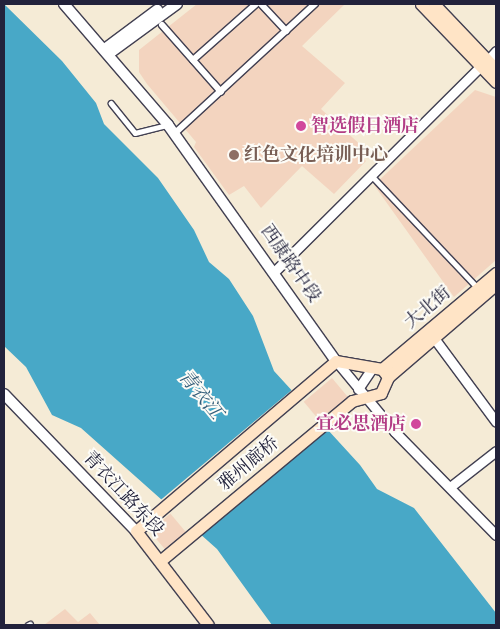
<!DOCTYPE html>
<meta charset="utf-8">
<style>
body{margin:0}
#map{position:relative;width:500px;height:629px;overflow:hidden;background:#f5ebd6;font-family:"IM FELL DW Pica","Noto Serif SC",serif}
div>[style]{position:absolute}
.built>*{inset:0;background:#f3d4bf;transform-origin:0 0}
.water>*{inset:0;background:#48a8c7}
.pier>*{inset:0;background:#f5ebd6;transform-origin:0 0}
.roads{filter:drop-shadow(1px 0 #424052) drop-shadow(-1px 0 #424052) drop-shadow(0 1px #424052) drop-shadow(0 -1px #424052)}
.service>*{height:4.5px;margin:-2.25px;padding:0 2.25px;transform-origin:2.25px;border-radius:2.25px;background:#fff}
.pedestrian>*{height:6px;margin:-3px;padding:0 3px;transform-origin:3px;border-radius:3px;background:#fff}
.minor>*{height:9px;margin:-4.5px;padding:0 4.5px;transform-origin:4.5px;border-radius:4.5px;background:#fff}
.tertiary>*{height:10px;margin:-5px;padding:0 5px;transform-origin:5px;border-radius:5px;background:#fff}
.secondary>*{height:11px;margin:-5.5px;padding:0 5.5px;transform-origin:5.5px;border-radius:5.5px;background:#ffe4c6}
.dots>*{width:14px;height:14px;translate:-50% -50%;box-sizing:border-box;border:2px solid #fdfcf7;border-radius:50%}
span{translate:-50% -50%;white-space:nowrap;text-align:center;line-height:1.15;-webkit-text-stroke:4px #fdfcf7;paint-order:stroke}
.hotel-label{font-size:18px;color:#b23c85;font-weight:700}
.left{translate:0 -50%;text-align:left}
.right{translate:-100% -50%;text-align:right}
.education-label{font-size:18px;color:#785e54;font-weight:700}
.street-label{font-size:18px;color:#22223b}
.water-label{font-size:19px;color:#335e7a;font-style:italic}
.frame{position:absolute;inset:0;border:5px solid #22223b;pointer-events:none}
</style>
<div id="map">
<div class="built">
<div style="clip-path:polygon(197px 4px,345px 4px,302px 46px,345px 83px,321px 109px,364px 148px,359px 154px,366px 161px,334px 194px,302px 166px,261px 208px,244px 186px,229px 195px,194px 147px,196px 142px,147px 84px,139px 72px,139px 50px)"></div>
<div style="clip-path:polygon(475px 90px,496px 97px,496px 260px,454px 297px,374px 185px)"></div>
<div style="left:332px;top:378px;width:26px;height:238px;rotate:50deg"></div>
<div style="clip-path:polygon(65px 609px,78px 622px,90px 613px,100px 625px,44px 625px)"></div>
</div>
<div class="water">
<div style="clip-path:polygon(4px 4px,62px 61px,96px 103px,104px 124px,158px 178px,194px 230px,209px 262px,229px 279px,253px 316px,274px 371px,360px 465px,377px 489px,414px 508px,496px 613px,496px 625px,272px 625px,217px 549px,81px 428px,52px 415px,26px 367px,4px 346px)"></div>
</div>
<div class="pier">
<div style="left:293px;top:389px;width:51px;height:174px;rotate:50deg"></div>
</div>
<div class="roads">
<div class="service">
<div style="left:111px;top:103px;width:38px;rotate:51deg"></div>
<div style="left:135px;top:133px;width:33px;rotate:-14deg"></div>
<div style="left:371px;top:175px;width:154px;rotate:46.6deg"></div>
<div style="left:28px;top:625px;width:2px;rotate:-27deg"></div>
</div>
<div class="pedestrian">
<div style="left:261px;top:4px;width:37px;rotate:47deg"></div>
<div style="left:162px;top:25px;width:89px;rotate:48.6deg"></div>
<div style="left:193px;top:60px;width:84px;rotate:-41.6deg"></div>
<div style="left:174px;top:134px;width:192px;rotate:-42.7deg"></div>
</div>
<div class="minor">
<div style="left:488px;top:60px;width:12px;rotate:-48deg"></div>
<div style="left:275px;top:271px;width:291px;rotate:-44.9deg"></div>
<div style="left:431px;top:334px;width:109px;rotate:53.5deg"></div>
<div style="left:336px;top:361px;width:92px;rotate:50.3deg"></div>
<div style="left:395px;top:432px;width:144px;rotate:45.6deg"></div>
<div style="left:358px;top:389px;width:25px;rotate:-56deg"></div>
<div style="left:450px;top:487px;width:58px;rotate:-38deg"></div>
</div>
<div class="tertiary">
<div style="left:64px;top:4px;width:160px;rotate:49.3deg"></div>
<div style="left:168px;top:125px;width:290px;rotate:54.6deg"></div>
<div style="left:106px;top:48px;width:64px;rotate:-36.7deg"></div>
<div style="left:110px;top:53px;width:83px;rotate:-36.2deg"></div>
<div style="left:4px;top:394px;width:190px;rotate:46.1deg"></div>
</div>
<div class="secondary">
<div style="left:421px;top:4px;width:108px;rotate:46.1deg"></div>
<div style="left:434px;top:4px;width:90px;rotate:46.4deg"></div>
<div style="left:382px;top:369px;width:149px;rotate:-40.1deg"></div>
<div style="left:388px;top:377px;width:143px;rotate:-40.7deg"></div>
<div style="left:160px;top:561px;width:250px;rotate:-39.8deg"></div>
<div style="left:352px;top:401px;width:30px;rotate:-15deg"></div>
<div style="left:381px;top:393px;width:17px;rotate:-66deg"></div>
<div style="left:388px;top:377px;width:10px;rotate:-127deg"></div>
<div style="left:382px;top:369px;width:47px;rotate:-170.1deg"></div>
<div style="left:336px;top:361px;width:262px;rotate:139.6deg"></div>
<div style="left:136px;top:531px;width:118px;rotate:52.5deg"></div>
</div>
</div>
<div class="dots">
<div style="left:301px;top:126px;background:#d1479c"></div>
<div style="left:234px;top:155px;background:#8d6e63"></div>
<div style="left:416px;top:424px;background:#d1479c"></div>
</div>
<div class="hotel-label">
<span class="left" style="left:311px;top:126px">智选假日酒店</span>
<span class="right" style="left:406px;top:424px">宜必思酒店</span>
</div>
<div class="education-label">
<span class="left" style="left:244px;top:155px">红色文化培训中心</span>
</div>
<div class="street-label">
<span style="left:290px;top:264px;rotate:55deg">西康路中段</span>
<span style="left:428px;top:308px;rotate:-40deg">大北街</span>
<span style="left:249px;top:464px;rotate:-40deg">雅州廊桥</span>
<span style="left:123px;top:494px;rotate:47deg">青衣江路东段</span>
</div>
<div class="water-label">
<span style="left:200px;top:395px;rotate:51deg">青衣江</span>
</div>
<div class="frame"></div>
</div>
